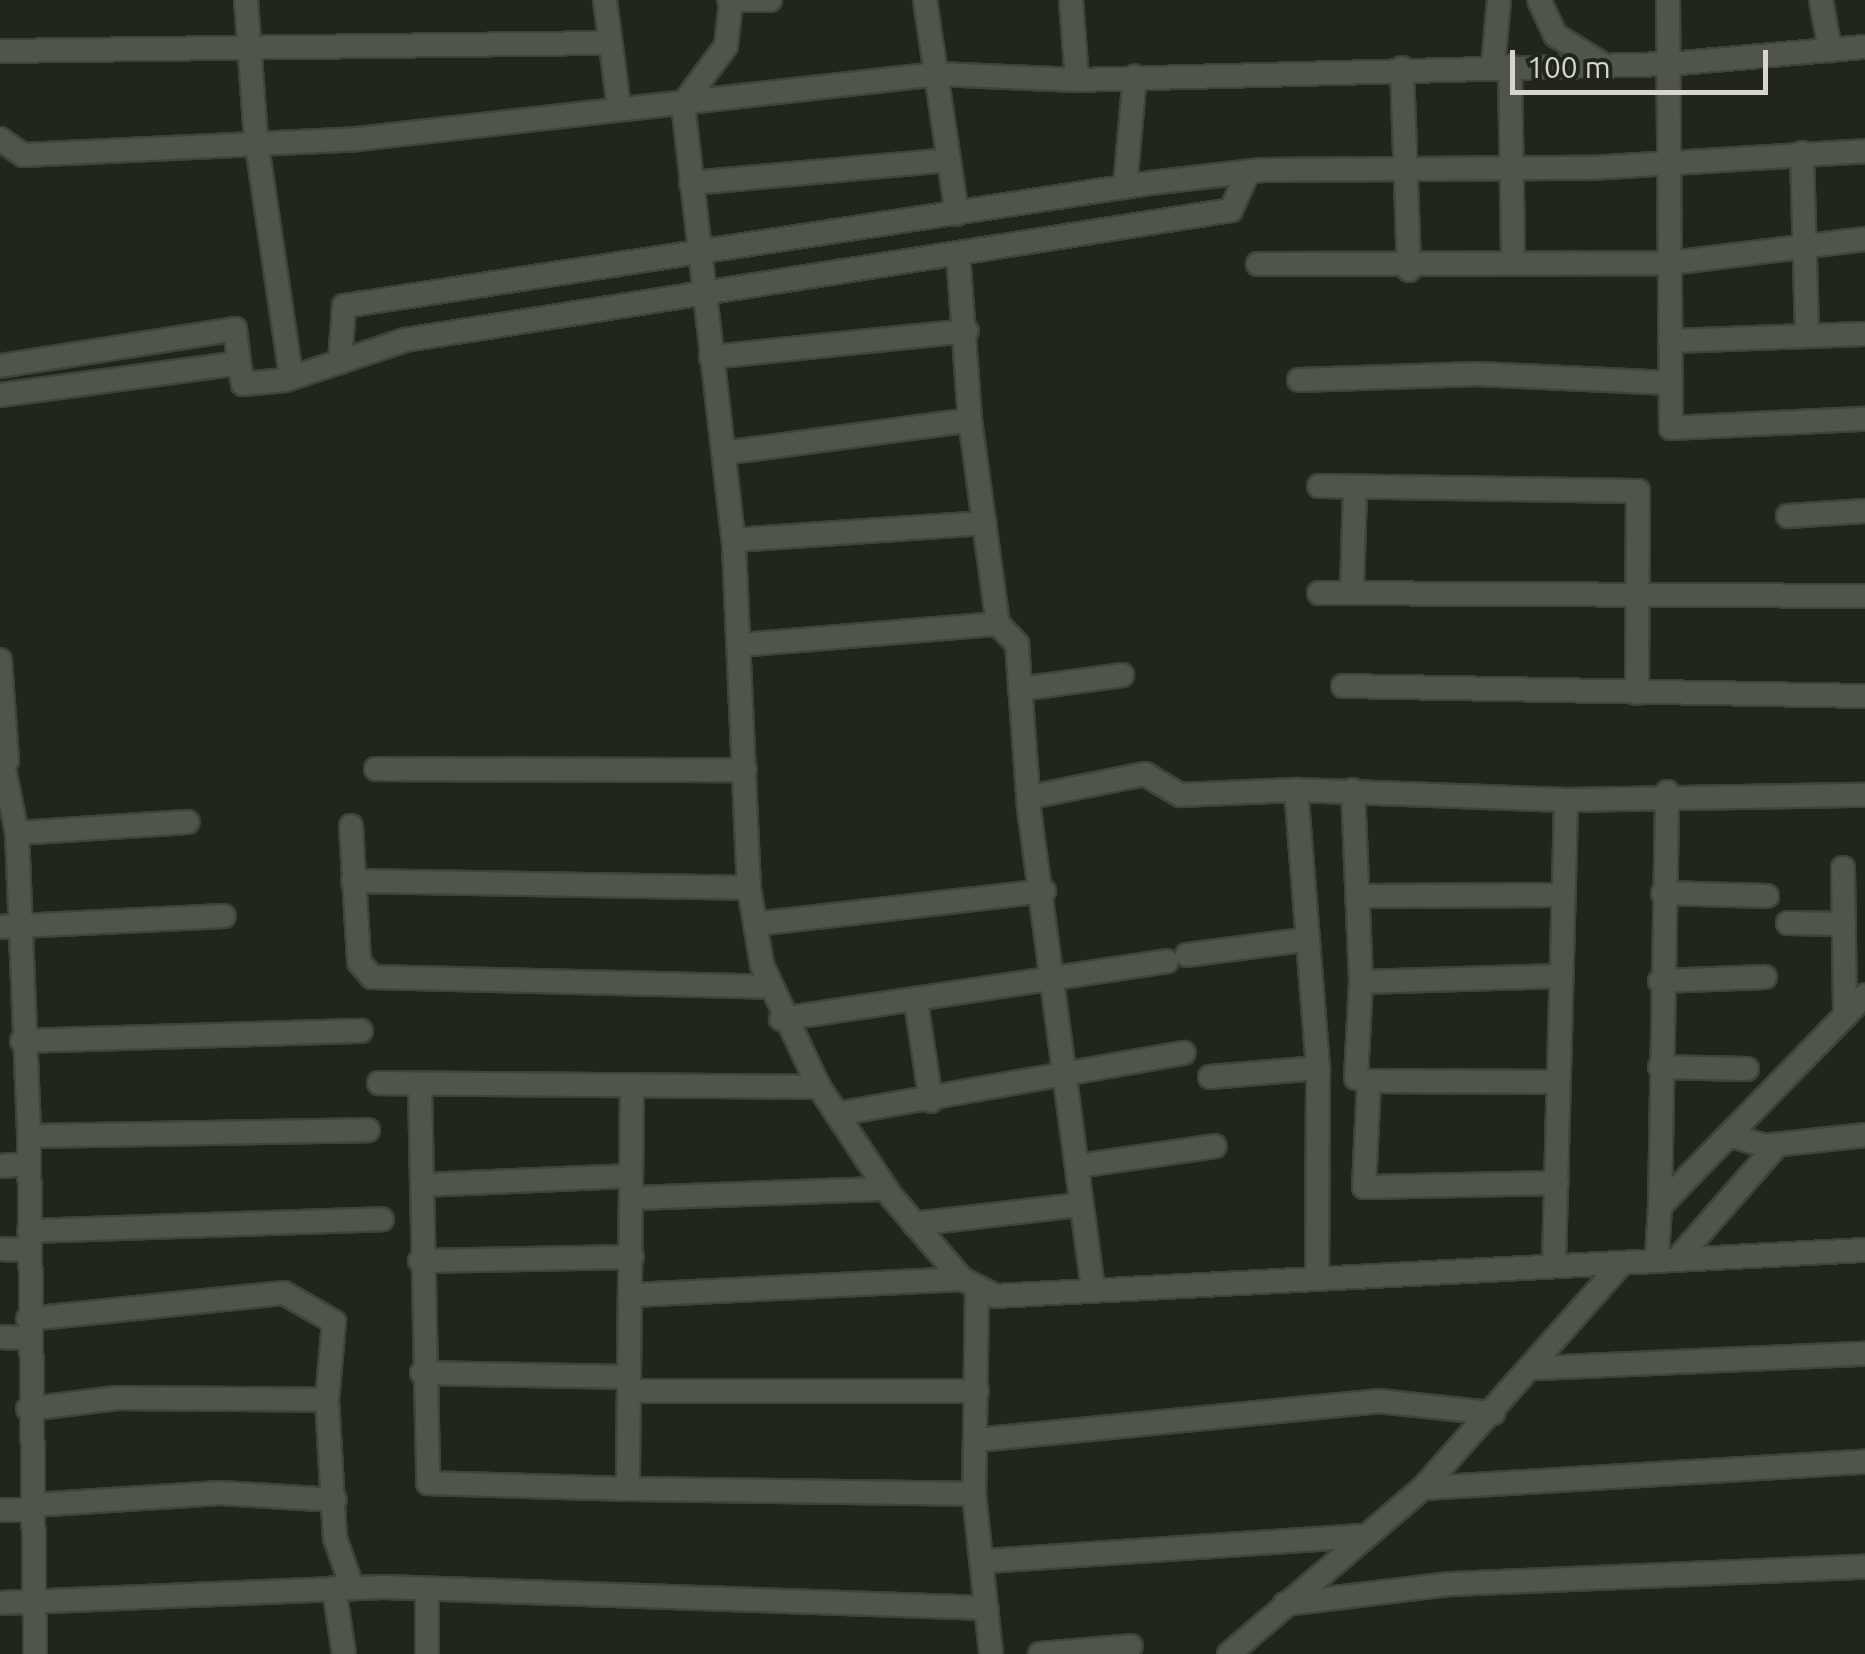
<!DOCTYPE html>
<style>
body{margin:0}
#map{position:relative;width:1865px;height:1654px;overflow:hidden;background:#21261c;font-family:Ubuntu,sans-serif}
div>[style]{position:absolute}
.roads{filter:drop-shadow(2px 0 #3e433b) drop-shadow(-2px 0 #3e433b) drop-shadow(0 2px #3e433b) drop-shadow(0 -2px #3e433b)}
.minor>*{height:22px;margin:-11px;padding:0 11px;transform-origin:11px;border-radius:11px;background:#4f5549}
span{translate:-50% -50%;white-space:nowrap;text-align:center;line-height:1.15;-webkit-text-stroke:10px #21261c;paint-order:stroke}
.scale{position:absolute;left:1510px;top:50px;width:258px;height:45px;box-sizing:border-box;border:5px solid #d3d7d0;border-top:0;padding-left:12px;font-size:30px;line-height:35px;white-space:nowrap;color:#d3d7d0;-webkit-text-stroke:8px #21261c;paint-order:stroke}
</style>
<div id="map">
<div class="roads">
<div class="minor">
<div style="left:246px;top:0;width:139px;rotate:85.9deg"></div>
<div style="left:256px;top:139px;width:241px;rotate:81.6deg"></div>
<div style="left:605px;top:0;width:109px;rotate:82.6deg"></div>
<div style="left:729px;top:0;width:41px"></div>
<div style="left:925px;top:0;width:216px;rotate:81.5deg"></div>
<div style="left:1071px;top:0;width:80px;rotate:85.7deg"></div>
<div style="left:1539px;top:0;width:38px;rotate:65deg"></div>
<div style="left:1555px;top:35px;width:57px;rotate:31.5deg"></div>
<div style="left:1668px;top:0;width:428px;rotate:89.6deg"></div>
<div style="left:1671px;top:428px;width:194px;rotate:-2.7deg"></div>
<div style="left:1821px;top:0;width:51px;rotate:79.8deg"></div>
<div style="left:731px;top:2px;width:44px;rotate:96.5deg"></div>
<div style="left:726px;top:46px;width:72px;rotate:126.6deg"></div>
<div style="left:683px;top:104px;width:445px;rotate:83.4deg"></div>
<div style="left:734px;top:546px;width:342px;rotate:87.5deg"></div>
<div style="left:749px;top:888px;width:78px;rotate:80.4deg"></div>
<div style="left:762px;top:965px;width:135px;rotate:65deg"></div>
<div style="left:819px;top:1087px;width:131px;rotate:56.6deg"></div>
<div style="left:891px;top:1196px;width:109px;rotate:49.5deg"></div>
<div style="left:962px;top:1279px;width:37px;rotate:27deg"></div>
<div style="left:995px;top:1296px;width:871px;rotate:-3.03deg"></div>
<div style="left:0;top:51px;width:607px;rotate:-0.76deg"></div>
<div style="left:1493px;top:66px;width:66px;rotate:-84.8deg"></div>
<div style="left:1510px;top:66px;width:197px;rotate:89.1deg"></div>
<div style="left:1402px;top:68px;width:202px;rotate:88deg"></div>
<div style="left:0;top:139px;width:28px;rotate:35deg"></div>
<div style="left:23px;top:155px;width:334px;rotate:-2.7deg"></div>
<div style="left:357px;top:139px;width:584px;rotate:-6.39deg"></div>
<div style="left:937px;top:74px;width:140px;rotate:2.5deg"></div>
<div style="left:1077px;top:80px;width:592px;rotate:-1.55deg"></div>
<div style="left:1669px;top:64px;width:197px;rotate:-5deg"></div>
<div style="left:1802px;top:153px;width:182px;rotate:88.4deg"></div>
<div style="left:691px;top:183px;width:258px;rotate:-5.1deg"></div>
<div style="left:1125px;top:187px;width:111px;rotate:-84.9deg"></div>
<div style="left:1258px;top:264px;width:412px;rotate:-0.1deg"></div>
<div style="left:1670px;top:263px;width:196px;rotate:-7deg"></div>
<div style="left:1670px;top:341px;width:195px;rotate:-2.1deg"></div>
<div style="left:711px;top:357px;width:257px;rotate:-5.8deg"></div>
<div style="left:340px;top:362px;width:56px;rotate:-85.9deg"></div>
<div style="left:344px;top:306px;width:815px;rotate:-8.68deg"></div>
<div style="left:1150px;top:183px;width:113px;rotate:-6.6deg"></div>
<div style="left:1262px;top:170px;width:327px;rotate:-0.4deg"></div>
<div style="left:1589px;top:168px;width:277px;rotate:-3.5deg"></div>
<div style="left:0;top:366px;width:238px;rotate:-8.9deg"></div>
<div style="left:235px;top:329px;width:34px;rotate:83deg"></div>
<div style="left:1299px;top:380px;width:179px;rotate:-1.9deg"></div>
<div style="left:1478px;top:374px;width:193px;rotate:2.7deg"></div>
<div style="left:0;top:395px;width:241px;rotate:-7.6deg"></div>
<div style="left:239px;top:363px;width:21px;rotate:79deg"></div>
<div style="left:243px;top:384px;width:42px;rotate:-5.4deg"></div>
<div style="left:285px;top:380px;width:126px;rotate:-18.4deg"></div>
<div style="left:405px;top:340px;width:836px;rotate:-8.94deg"></div>
<div style="left:1231px;top:210px;width:42px;rotate:-65.9deg"></div>
<div style="left:970px;top:420px;width:206px;rotate:82.2deg"></div>
<div style="left:998px;top:624px;width:28px;rotate:46deg"></div>
<div style="left:1017px;top:644px;width:165px;rotate:85.8deg"></div>
<div style="left:1029px;top:809px;width:483px;rotate:82.4deg"></div>
<div style="left:724px;top:453px;width:248px;rotate:-7.6deg"></div>
<div style="left:970px;top:420px;width:167px;rotate:-94.1deg"></div>
<div style="left:1319px;top:486px;width:319px;rotate:0.9deg"></div>
<div style="left:1638px;top:491px;width:202px;rotate:90.3deg"></div>
<div style="left:1788px;top:516px;width:77px;rotate:-3.7deg"></div>
<div style="left:734px;top:540px;width:251px;rotate:-3.9deg"></div>
<div style="left:1352px;top:590px;width:101px;rotate:-88.3deg"></div>
<div style="left:1319px;top:593px;width:546px;rotate:0.31deg"></div>
<div style="left:740px;top:645px;width:259px;rotate:-4.7deg"></div>
<div style="left:0;top:660px;width:101px;rotate:86deg"></div>
<div style="left:1343px;top:686px;width:522px;rotate:1.1deg"></div>
<div style="left:1020px;top:689px;width:103px;rotate:-7.8deg"></div>
<div style="left:0;top:749px;width:86px;rotate:78.6deg"></div>
<div style="left:17px;top:833px;width:303px;rotate:87.7deg"></div>
<div style="left:29px;top:1136px;width:518px;rotate:89.34deg"></div>
<div style="left:376px;top:769px;width:369px;rotate:0.2deg"></div>
<div style="left:1353px;top:790px;width:192px;rotate:87.6deg"></div>
<div style="left:1361px;top:982px;width:200px;rotate:-1.7deg"></div>
<div style="left:1030px;top:797px;width:117px;rotate:-11.3deg"></div>
<div style="left:1145px;top:774px;width:41px;rotate:31deg"></div>
<div style="left:1180px;top:795px;width:116px;rotate:-2.5deg"></div>
<div style="left:351px;top:826px;width:136px;rotate:86.6deg"></div>
<div style="left:359px;top:962px;width:20px;rotate:49deg"></div>
<div style="left:372px;top:977px;width:398px;rotate:1.4deg"></div>
<div style="left:17px;top:833px;width:171px;rotate:-3.7deg"></div>
<div style="left:1843px;top:868px;width:148px;rotate:89.2deg"></div>
<div style="left:353px;top:881px;width:396px;rotate:1deg"></div>
<div style="left:1663px;top:893px;width:104px;rotate:1.7deg"></div>
<div style="left:1360px;top:896px;width:203px;rotate:-0.3deg"></div>
<div style="left:1788px;top:923px;width:56px;rotate:1deg"></div>
<div style="left:755px;top:924px;width:291px;rotate:-6.5deg"></div>
<div style="left:0;top:927px;width:224px;rotate:-2.8deg"></div>
<div style="left:1187px;top:955px;width:117px;rotate:-7.4deg"></div>
<div style="left:1660px;top:981px;width:105px;rotate:-2.2deg"></div>
<div style="left:1361px;top:982px;width:96px;rotate:93deg"></div>
<div style="left:1356px;top:1078px;width:13px;rotate:13deg"></div>
<div style="left:916px;top:1002px;width:100px;rotate:81.4deg"></div>
<div style="left:781px;top:1019px;width:390px;rotate:-8.5deg"></div>
<div style="left:22px;top:1041px;width:339px;rotate:-1.7deg"></div>
<div style="left:1660px;top:1067px;width:87px;rotate:1.3deg"></div>
<div style="left:1210px;top:1077px;width:108px;rotate:-4.8deg"></div>
<div style="left:1557px;top:1082px;width:188px;rotate:-179.7deg"></div>
<div style="left:1369px;top:1081px;width:106px;rotate:92.7deg"></div>
<div style="left:1364px;top:1187px;width:193px;rotate:-1.2deg"></div>
<div style="left:379px;top:1083px;width:440px;rotate:0.5deg"></div>
<div style="left:420px;top:1087px;width:396px;rotate:88.8deg"></div>
<div style="left:428px;top:1483px;width:200px;rotate:1.7deg"></div>
<div style="left:632px;top:1090px;width:399px;rotate:90.6deg"></div>
<div style="left:628px;top:1489px;width:346px;rotate:0.8deg"></div>
<div style="left:837px;top:1114px;width:352px;rotate:-10deg"></div>
<div style="left:1729px;top:1135px;width:37px;rotate:17deg"></div>
<div style="left:1764px;top:1146px;width:102px;rotate:-6.2deg"></div>
<div style="left:29px;top:1136px;width:339px;rotate:-1deg"></div>
<div style="left:0;top:1166px;width:29px;rotate:-4deg"></div>
<div style="left:1077px;top:1166px;width:139px;rotate:-8.2deg"></div>
<div style="left:422px;top:1185px;width:209px;rotate:-2.5deg"></div>
<div style="left:635px;top:1198px;width:251px;rotate:-2.1deg"></div>
<div style="left:1660px;top:1206px;width:414px;rotate:-89deg"></div>
<div style="left:914px;top:1224px;width:164px;rotate:-6.6deg"></div>
<div style="left:29px;top:1231px;width:353px;rotate:-1.9deg"></div>
<div style="left:0;top:1249px;width:26px;rotate:2deg"></div>
<div style="left:1681px;top:1255px;width:146px;rotate:-48.9deg"></div>
<div style="left:1657px;top:1257px;width:51px;rotate:-86.6deg"></div>
<div style="left:1660px;top:1206px;width:294px;rotate:-45.8deg"></div>
<div style="left:420px;top:1261px;width:212px;rotate:-1.1deg"></div>
<div style="left:1554px;top:1263px;width:463px;rotate:-88.5deg"></div>
<div style="left:1317px;top:1279px;width:211px;rotate:-89.7deg"></div>
<div style="left:1318px;top:1068px;width:279px;rotate:-94.5deg"></div>
<div style="left:1296px;top:790px;width:270px;rotate:2.1deg"></div>
<div style="left:1566px;top:800px;width:299px;rotate:-1deg"></div>
<div style="left:977px;top:1287px;width:207px;rotate:90.8deg"></div>
<div style="left:974px;top:1494px;width:161px;rotate:83.9deg"></div>
<div style="left:633px;top:1295px;width:329px;rotate:-2.8deg"></div>
<div style="left:28px;top:1319px;width:257px;rotate:-5.8deg"></div>
<div style="left:284px;top:1293px;width:58px;rotate:30.1deg"></div>
<div style="left:334px;top:1322px;width:78px;rotate:95.1deg"></div>
<div style="left:0;top:1337px;width:27px;rotate:2deg"></div>
<div style="left:1538px;top:1368px;width:327px;rotate:-2.5deg"></div>
<div style="left:422px;top:1373px;width:206px;rotate:1.1deg"></div>
<div style="left:631px;top:1391px;width:346px"></div>
<div style="left:28px;top:1409px;width:90px;rotate:-7deg"></div>
<div style="left:117px;top:1398px;width:210px;rotate:0.5deg"></div>
<div style="left:327px;top:1400px;width:138px;rotate:86.7deg"></div>
<div style="left:335px;top:1538px;width:52px;rotate:70.9deg"></div>
<div style="left:976px;top:1440px;width:404px;rotate:-5.5deg"></div>
<div style="left:1378px;top:1401px;width:116px;rotate:6deg"></div>
<div style="left:1423px;top:1488px;width:443px;rotate:-3.4deg"></div>
<div style="left:33px;top:1505px;width:187px;rotate:-3.7deg"></div>
<div style="left:220px;top:1493px;width:115px;rotate:3.5deg"></div>
<div style="left:0;top:1510px;width:27px"></div>
<div style="left:986px;top:1561px;width:378px;rotate:-3.8deg"></div>
<div style="left:334px;top:1588px;width:67px;rotate:81.4deg"></div>
<div style="left:427px;top:1591px;width:63px;rotate:90deg"></div>
<div style="left:0;top:1603px;width:384px;rotate:-2.4deg"></div>
<div style="left:384px;top:1587px;width:603px;rotate:1.99deg"></div>
<div style="left:1285px;top:1604px;width:167px;rotate:-6.9deg"></div>
<div style="left:1451px;top:1584px;width:414px;rotate:-2.4deg"></div>
<div style="left:1040px;top:1654px;width:91px;rotate:-5deg"></div>
<div style="left:1229px;top:1654px;width:255px;rotate:-40.6deg"></div>
<div style="left:1423px;top:1488px;width:300px;rotate:-48.5deg"></div>
</div>
</div>
<div class="scale">100 m</div>
</div>
